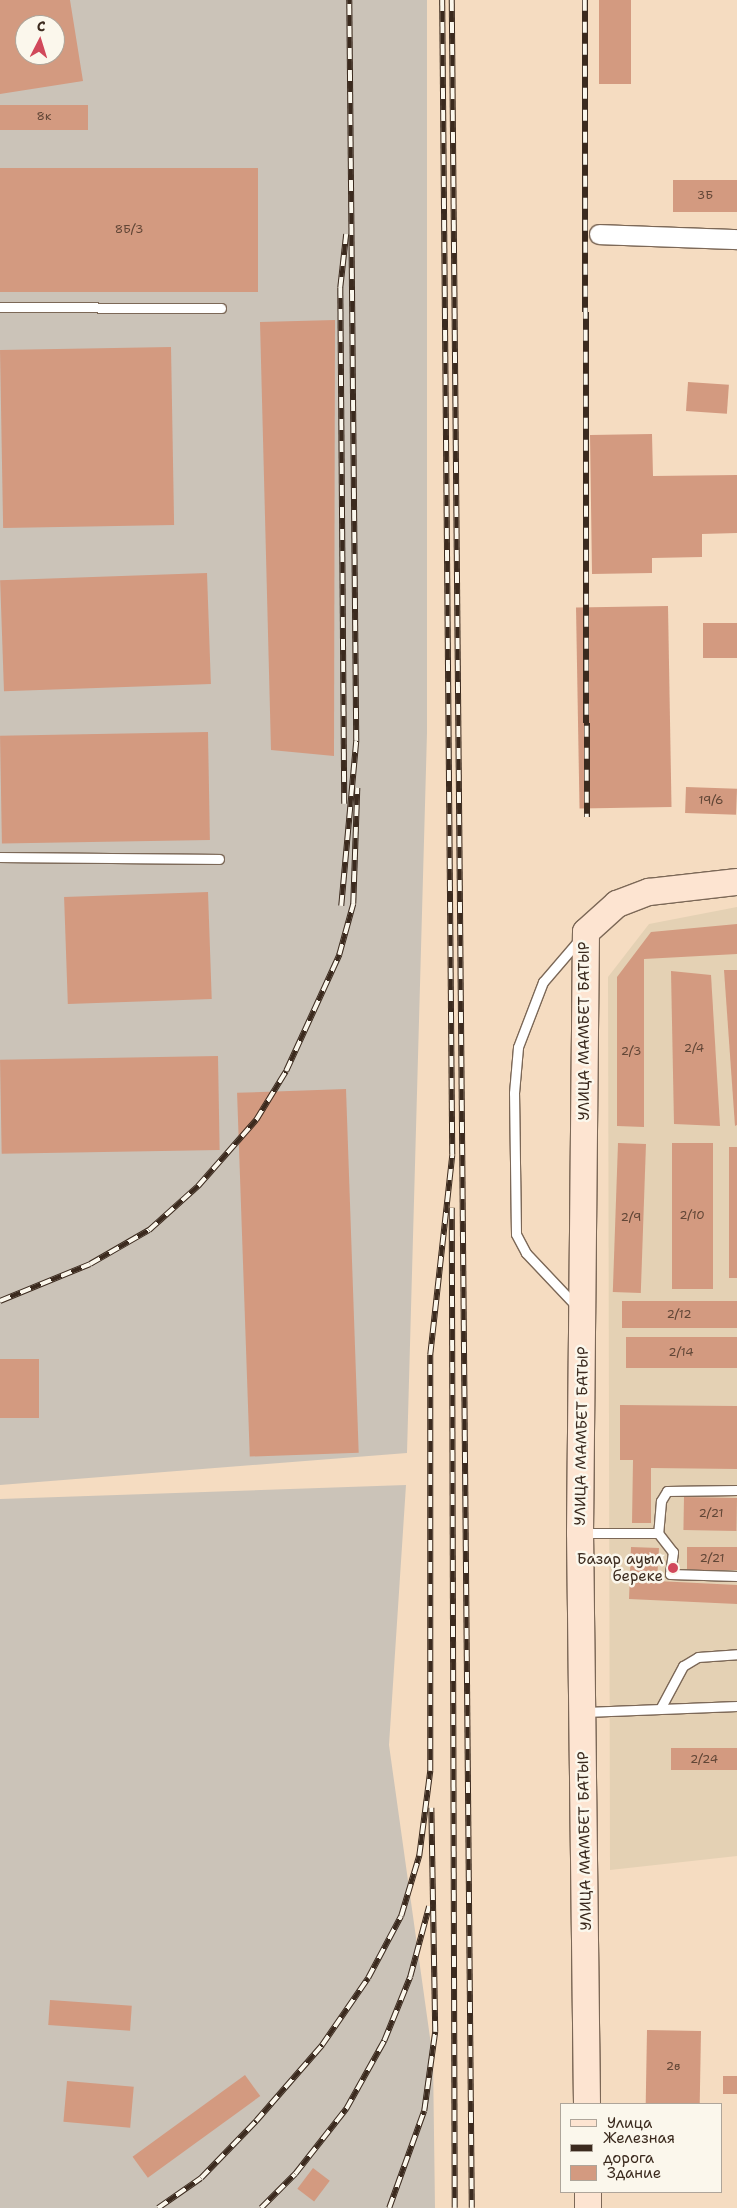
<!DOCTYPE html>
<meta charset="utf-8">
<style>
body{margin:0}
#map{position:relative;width:737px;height:2208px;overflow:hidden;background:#f5dcc1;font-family:"Shantell Sans",sans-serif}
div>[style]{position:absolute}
.built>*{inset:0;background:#e4d1b4}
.industrial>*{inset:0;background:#cbc3b8}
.building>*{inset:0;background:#d39a80;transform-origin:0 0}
.roads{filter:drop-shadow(1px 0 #7c6857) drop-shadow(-1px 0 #7c6857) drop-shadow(0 1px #7c6857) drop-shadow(0 -1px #7c6857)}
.service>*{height:9px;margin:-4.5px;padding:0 4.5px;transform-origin:4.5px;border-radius:4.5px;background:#fff}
.minor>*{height:19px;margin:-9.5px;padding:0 9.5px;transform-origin:9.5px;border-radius:9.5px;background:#fff}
.secondary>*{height:26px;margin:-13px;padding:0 13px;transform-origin:13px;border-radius:13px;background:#fde4d1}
.rail>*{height:5.5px;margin-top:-2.75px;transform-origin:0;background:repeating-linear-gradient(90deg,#fbf7ec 0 11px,#3b2a1e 0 22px);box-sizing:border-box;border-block:1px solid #3b2a1e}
.dots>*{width:14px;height:14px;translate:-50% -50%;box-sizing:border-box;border:2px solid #fbf7ec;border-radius:50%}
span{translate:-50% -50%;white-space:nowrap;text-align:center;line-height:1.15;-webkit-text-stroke:5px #fbf7ec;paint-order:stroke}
.number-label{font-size:12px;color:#614636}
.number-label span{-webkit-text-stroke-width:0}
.street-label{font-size:15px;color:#3b2a1e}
.poi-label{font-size:15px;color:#3b2a1e}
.right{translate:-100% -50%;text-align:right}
.legend{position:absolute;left:560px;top:2103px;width:162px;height:90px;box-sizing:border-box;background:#fbf7ec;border:1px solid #aea59a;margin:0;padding:6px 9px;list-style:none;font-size:15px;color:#3b2a1e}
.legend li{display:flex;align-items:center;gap:10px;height:25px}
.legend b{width:25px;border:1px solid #aea59a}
.north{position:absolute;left:15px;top:15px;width:50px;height:50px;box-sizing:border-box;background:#fbf7ec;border:1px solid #aea59a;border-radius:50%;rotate:5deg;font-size:14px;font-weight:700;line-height:20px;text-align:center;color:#3b2a1e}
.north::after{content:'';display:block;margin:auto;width:18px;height:22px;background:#d1495b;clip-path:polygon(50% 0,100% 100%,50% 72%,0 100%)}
</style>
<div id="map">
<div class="built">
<div style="clip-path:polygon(737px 907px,737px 1856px,610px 1870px,608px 977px,649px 924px)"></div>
</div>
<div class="industrial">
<div style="clip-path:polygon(evenodd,0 0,427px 0,427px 733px,407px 1453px,0 1485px,0 0,25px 25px,55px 25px,55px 55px,25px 55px,25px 25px)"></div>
<div style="clip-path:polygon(406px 1485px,389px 1745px,433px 2059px,435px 2208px,0 2208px,0 1499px)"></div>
</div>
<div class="building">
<div style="clip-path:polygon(evenodd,0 0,70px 0,83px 81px,0 94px,0 0,25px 25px,55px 25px,55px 55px,25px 55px,25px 25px)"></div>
<div style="left:599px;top:0;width:32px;height:84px"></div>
<div style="left:0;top:105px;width:88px;height:25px"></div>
<div style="left:0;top:168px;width:258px;height:124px"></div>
<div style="left:673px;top:180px;width:64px;height:32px"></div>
<div style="clip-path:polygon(335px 320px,334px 756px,271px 750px,260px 322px)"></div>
<div style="left:171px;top:347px;width:178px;height:171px;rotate:89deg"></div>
<div style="left:688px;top:382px;width:41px;height:29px;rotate:4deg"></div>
<div style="clip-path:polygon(652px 434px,653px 476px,737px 475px,737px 533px,702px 534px,702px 557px,652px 558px,652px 573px,592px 574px,590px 435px)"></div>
<div style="left:207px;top:573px;width:111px;height:207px;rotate:88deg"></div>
<div style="left:668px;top:606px;width:201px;height:92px;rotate:89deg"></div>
<div style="left:737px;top:623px;width:35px;height:34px;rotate:90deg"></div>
<div style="left:208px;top:732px;width:108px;height:208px;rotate:89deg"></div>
<div style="left:686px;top:787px;width:51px;height:26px;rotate:2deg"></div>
<div style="left:208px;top:892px;width:107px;height:144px;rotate:88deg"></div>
<div style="clip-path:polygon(737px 924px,737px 954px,644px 959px,644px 1127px,617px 1126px,617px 977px,651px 932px)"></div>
<div style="clip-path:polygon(724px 970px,737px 970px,737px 1125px,735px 1126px)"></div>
<div style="clip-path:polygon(671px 971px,711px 975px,720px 1126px,674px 1124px)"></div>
<div style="left:218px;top:1056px;width:94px;height:218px;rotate:89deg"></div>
<div style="left:346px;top:1089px;width:364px;height:109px;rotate:88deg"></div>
<div style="left:618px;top:1143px;width:28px;height:149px;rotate:2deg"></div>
<div style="left:672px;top:1143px;width:41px;height:146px"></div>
<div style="left:729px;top:1147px;width:8px;height:131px"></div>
<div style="left:622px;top:1301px;width:115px;height:27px"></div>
<div style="left:737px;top:1337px;width:31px;height:111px;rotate:90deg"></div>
<div style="left:0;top:1359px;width:39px;height:59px"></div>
<div style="clip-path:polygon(620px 1405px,737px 1406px,737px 1469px,651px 1468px,651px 1523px,632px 1523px,633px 1460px,620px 1460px)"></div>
<div style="left:684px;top:1497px;width:53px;height:33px;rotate:1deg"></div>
<div style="clip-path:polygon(631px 1547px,659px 1548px,657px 1581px,737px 1585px,737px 1604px,629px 1599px)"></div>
<div style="left:687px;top:1547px;width:50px;height:23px"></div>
<div style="left:737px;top:1748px;width:22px;height:66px;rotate:90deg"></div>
<div style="left:50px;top:2000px;width:82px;height:25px;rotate:4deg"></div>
<div style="left:647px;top:2030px;width:54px;height:73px;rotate:1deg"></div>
<div style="left:245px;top:2075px;width:26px;height:139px;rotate:54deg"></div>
<div style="left:723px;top:2076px;width:14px;height:18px"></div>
<div style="left:67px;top:2081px;width:67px;height:41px;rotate:5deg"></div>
<div style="left:313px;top:2168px;width:21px;height:26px;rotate:37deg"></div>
</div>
<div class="roads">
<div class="service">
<div style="left:0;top:307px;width:221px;rotate:0.3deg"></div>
<div style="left:0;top:857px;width:219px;rotate:0.5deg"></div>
<div style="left:578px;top:1308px;width:76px;rotate:-133.4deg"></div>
<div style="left:526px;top:1253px;width:21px;rotate:-118deg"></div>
<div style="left:516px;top:1234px;width:141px;rotate:-90.8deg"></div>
<div style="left:514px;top:1093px;width:46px;rotate:-85deg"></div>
<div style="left:518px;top:1047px;width:70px;rotate:-69deg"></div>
<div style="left:543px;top:982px;width:55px;rotate:-49.4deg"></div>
<div style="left:737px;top:1490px;width:70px;rotate:179.2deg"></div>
<div style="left:667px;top:1491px;width:12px;rotate:121deg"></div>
<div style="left:661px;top:1501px;width:32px;rotate:95deg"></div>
<div style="left:658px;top:1533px;width:24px;rotate:52deg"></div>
<div style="left:673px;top:1552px;width:22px;rotate:98deg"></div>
<div style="left:670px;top:1574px;width:67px;rotate:1.7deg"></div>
<div style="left:583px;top:1533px;width:75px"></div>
<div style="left:660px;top:1709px;width:49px;rotate:-61.9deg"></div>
<div style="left:683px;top:1666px;width:17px;rotate:-31deg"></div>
<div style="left:698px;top:1657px;width:39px;rotate:-4deg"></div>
<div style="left:585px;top:1712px;width:152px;rotate:-2.3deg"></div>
</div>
<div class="minor">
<div style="left:599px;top:234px;width:138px;rotate:2.1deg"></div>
</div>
<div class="secondary">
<div style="left:587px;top:2104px;width:571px;rotate:-90.7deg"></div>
<div style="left:580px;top:1533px;width:601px;rotate:-89.43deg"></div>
<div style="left:586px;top:932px;width:42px;rotate:-42.1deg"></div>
<div style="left:617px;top:904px;width:34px;rotate:-21deg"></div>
<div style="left:649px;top:892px;width:89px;rotate:-6.5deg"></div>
<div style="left:588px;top:2192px;width:16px;rotate:90deg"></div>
</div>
</div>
<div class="rail">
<div style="left:452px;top:0;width:2208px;rotate:89.48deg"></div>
<div style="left:585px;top:0;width:817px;rotate:89.86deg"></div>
<div style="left:344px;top:804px;width:516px;rotate:-90.44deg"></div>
<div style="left:340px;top:288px;width:54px;rotate:-83.7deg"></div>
<div style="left:341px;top:906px;width:166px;rotate:-84.8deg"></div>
<div style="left:356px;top:741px;width:741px;rotate:-90.54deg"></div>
<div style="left:452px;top:1208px;width:1000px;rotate:89.83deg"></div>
<div style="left:0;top:1301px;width:97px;rotate:-22.3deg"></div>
<div style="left:90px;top:1264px;width:68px;rotate:-30deg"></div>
<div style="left:149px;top:1230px;width:66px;rotate:-41.9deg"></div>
<div style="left:198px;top:1186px;width:88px;rotate:-48.7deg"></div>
<div style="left:256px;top:1120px;width:57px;rotate:-58.5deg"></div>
<div style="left:286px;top:1071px;width:128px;rotate:-65.4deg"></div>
<div style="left:339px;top:955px;width:53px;rotate:-74.6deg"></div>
<div style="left:353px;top:904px;width:116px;rotate:-88deg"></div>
<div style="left:158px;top:2208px;width:52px;rotate:-34.9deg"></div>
<div style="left:201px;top:2178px;width:79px;rotate:-46deg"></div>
<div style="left:256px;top:2121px;width:101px;rotate:-49deg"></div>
<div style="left:322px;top:2045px;width:81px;rotate:-55.5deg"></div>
<div style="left:368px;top:1978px;width:70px;rotate:-62deg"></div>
<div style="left:401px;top:1916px;width:63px;rotate:-73.3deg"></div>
<div style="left:419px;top:1856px;width:86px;rotate:-82.6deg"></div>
<div style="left:430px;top:1771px;width:416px;rotate:-90deg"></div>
<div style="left:430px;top:1355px;width:201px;rotate:-83.7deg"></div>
<div style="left:452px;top:1155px;width:1155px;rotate:-90.5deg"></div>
<div style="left:261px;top:2208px;width:48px;rotate:-45deg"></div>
<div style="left:295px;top:2174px;width:83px;rotate:-51.9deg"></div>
<div style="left:346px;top:2109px;width:78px;rotate:-60.8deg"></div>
<div style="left:384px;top:2041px;width:69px;rotate:-67.9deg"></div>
<div style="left:410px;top:1977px;width:73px;rotate:-75deg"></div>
<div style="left:389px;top:2208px;width:103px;rotate:-70.2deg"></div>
<div style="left:424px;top:2111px;width:80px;rotate:-82.1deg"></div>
<div style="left:435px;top:2032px;width:224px;rotate:-91deg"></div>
</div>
<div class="dots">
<div style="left:673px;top:1568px;background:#d1495b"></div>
</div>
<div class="number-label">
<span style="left:44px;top:117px">8к</span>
<span style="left:705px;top:196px">3Б</span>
<span style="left:129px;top:230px">8Б/3</span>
<span style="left:711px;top:801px">19/6</span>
<span style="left:694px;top:1049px">2/4</span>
<span style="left:631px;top:1052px">2/3</span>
<span style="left:692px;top:1216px">2/10</span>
<span style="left:631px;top:1218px">2/9</span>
<span style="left:679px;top:1315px">2/12</span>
<span style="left:681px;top:1353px">2/14</span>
<span style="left:711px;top:1514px">2/21</span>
<span style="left:712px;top:1559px">2/21</span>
<span style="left:704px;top:1760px">2/24</span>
<span style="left:673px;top:2067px">2в</span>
</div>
<div class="street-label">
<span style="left:585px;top:1031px;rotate:-90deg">УЛИЦА МАМБЕТ БАТЫР</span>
<span style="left:582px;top:1436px;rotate:-89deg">УЛИЦА МАМБЕТ БАТЫР</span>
<span style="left:585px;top:1841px;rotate:-91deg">УЛИЦА МАМБЕТ БАТЫР</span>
</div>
<div class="poi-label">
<span class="right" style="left:663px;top:1568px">Базар ауыл<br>береке</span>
</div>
<ul class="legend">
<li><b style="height:6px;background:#fde4d1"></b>Улица</li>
<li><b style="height:6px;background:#3b2a1e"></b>Железная дорога</li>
<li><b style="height:14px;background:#d39a80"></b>Здание</li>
</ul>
<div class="north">С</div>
</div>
